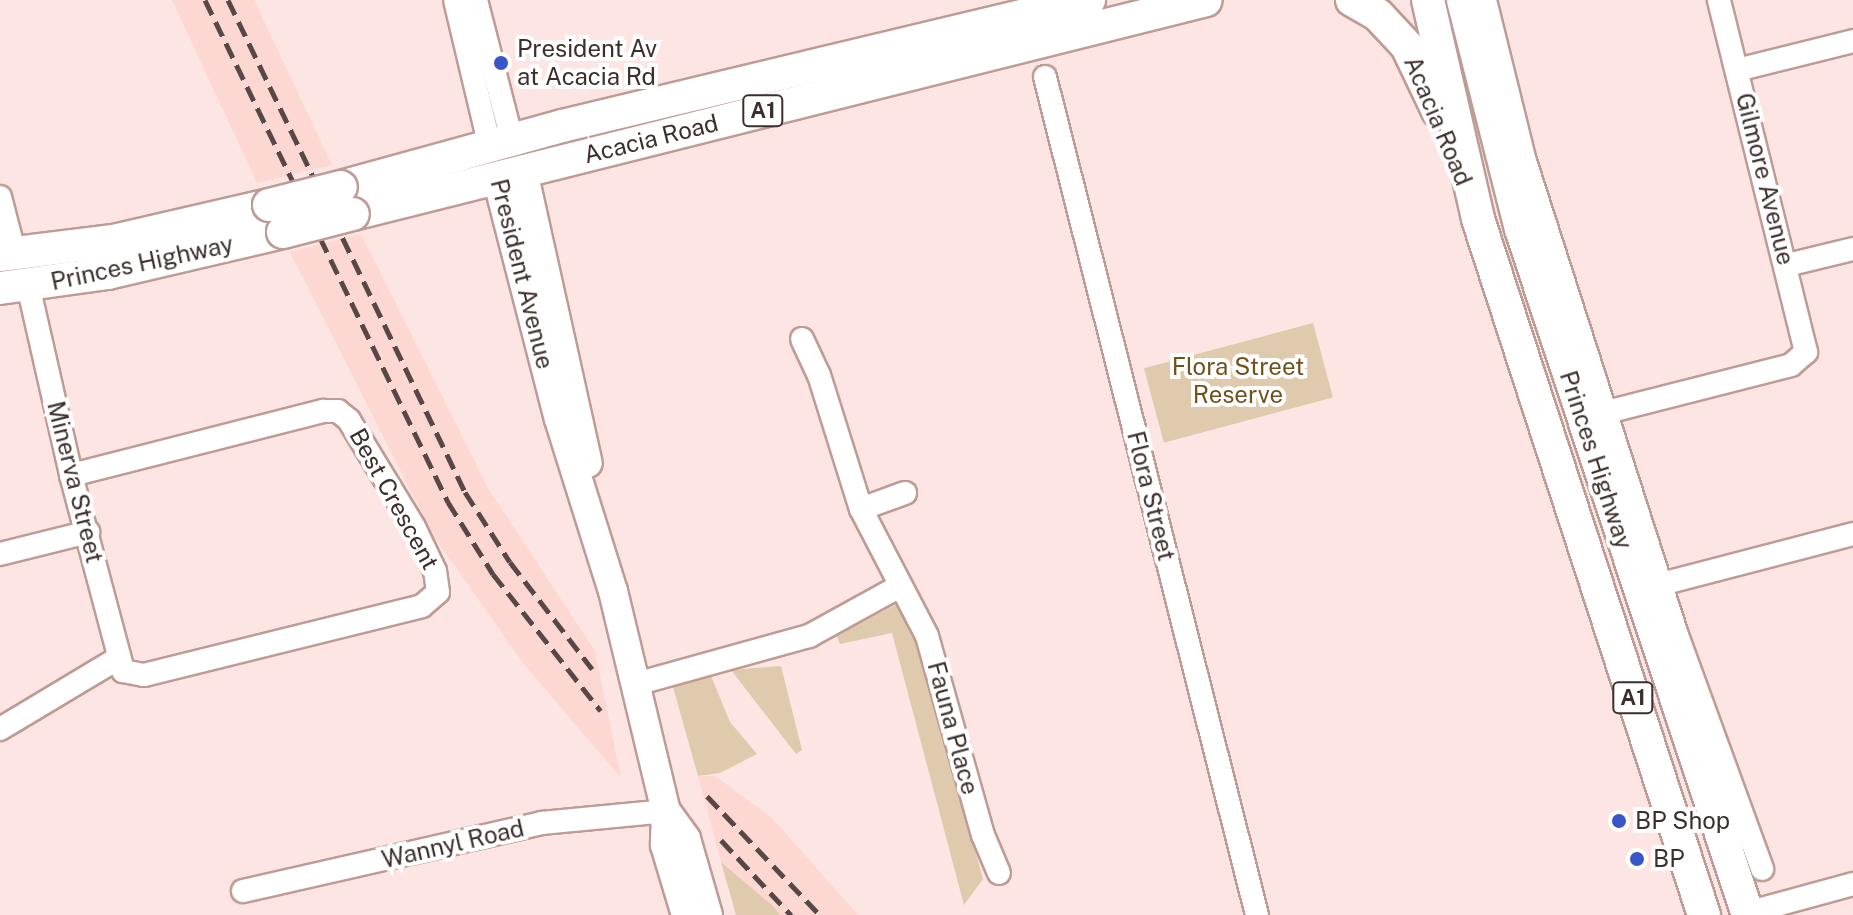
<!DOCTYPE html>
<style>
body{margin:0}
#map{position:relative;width:1853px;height:915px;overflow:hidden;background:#fce5e2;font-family:"Public Sans",sans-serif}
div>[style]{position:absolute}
.built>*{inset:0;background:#fdd8d3}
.green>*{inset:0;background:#e0caad;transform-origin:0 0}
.roads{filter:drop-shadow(2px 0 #be9b95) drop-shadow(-2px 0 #be9b95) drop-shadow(0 2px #be9b95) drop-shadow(0 -2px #be9b95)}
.minor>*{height:22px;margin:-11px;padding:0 11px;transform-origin:11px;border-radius:11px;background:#fff}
.major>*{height:28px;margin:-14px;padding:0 14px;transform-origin:14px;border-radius:14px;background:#fff}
.highway>*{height:32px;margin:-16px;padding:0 16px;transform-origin:16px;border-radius:16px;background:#fff}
.rail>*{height:5px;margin-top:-2.5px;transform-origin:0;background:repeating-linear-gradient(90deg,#574846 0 16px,transparent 0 24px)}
.bridges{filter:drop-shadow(2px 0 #be9b95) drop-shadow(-2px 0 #be9b95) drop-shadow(0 2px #be9b95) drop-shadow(0 -2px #be9b95)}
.highway-bridge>*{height:32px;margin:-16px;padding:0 16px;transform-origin:16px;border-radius:16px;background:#fff}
.dots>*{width:22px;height:22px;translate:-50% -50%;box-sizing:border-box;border:4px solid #fff;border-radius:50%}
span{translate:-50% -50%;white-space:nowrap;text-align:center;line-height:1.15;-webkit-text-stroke:8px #fff;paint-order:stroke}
.shield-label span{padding:2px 6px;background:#fff;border:2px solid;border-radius:6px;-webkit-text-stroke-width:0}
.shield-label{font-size:22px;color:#3c2e2c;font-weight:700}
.poi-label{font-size:24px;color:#3c2e2c}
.left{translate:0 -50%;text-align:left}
.street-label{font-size:24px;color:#3c2e2c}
.park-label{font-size:24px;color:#71511b}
</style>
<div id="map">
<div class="built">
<div style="clip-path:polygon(172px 0,254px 0,332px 165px,257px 183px)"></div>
<div style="clip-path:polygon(361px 234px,488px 488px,595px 651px,621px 778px,523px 663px,433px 535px,290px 252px)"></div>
<div style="clip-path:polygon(698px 776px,715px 776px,771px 817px,858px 915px,780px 915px,721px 862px)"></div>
</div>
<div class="green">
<div style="left:1313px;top:323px;width:77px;height:175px;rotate:75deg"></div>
<div style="clip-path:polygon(897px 604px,918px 642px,983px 879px,964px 905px,892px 633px,840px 644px,837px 636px)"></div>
<div style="clip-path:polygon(781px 666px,802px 750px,796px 754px,731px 670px)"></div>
<div style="clip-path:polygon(711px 676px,730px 722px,757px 754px,720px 773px,698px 776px,673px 687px)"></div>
<div style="clip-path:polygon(721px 862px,773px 906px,780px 915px,736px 915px)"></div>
</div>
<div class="roads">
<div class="minor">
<div style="left:455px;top:0;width:151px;rotate:76.6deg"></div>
<div style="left:476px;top:0;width:145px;rotate:75.6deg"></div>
<div style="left:1485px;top:0;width:163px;rotate:76.1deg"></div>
<div style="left:1524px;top:158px;width:501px;rotate:72.22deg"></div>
<div style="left:1677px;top:635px;width:249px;rotate:70deg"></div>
<div style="left:1737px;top:70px;width:120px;rotate:-14deg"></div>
<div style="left:1045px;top:77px;width:864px;rotate:75.8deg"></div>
<div style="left:0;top:197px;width:60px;rotate:75.5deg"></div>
<div style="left:1787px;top:265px;width:68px;rotate:-13.6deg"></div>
<div style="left:28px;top:285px;width:195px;rotate:77.2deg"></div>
<div style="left:71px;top:475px;width:203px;rotate:75.1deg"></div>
<div style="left:123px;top:671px;width:21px;rotate:11deg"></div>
<div style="left:144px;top:675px;width:286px;rotate:-13.9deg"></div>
<div style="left:422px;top:606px;width:21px;rotate:-41deg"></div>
<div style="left:438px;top:592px;width:21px;rotate:-98deg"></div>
<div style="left:435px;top:571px;width:49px;rotate:-115.5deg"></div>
<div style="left:414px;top:527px;width:125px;rotate:-121.3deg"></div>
<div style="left:349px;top:420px;width:14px;rotate:-141deg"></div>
<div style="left:338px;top:411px;width:15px;rotate:180deg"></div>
<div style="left:323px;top:411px;width:260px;rotate:165.7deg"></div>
<div style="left:802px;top:339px;width:40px;rotate:65deg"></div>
<div style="left:819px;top:375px;width:140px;rotate:72.6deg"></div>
<div style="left:861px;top:509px;width:143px;rotate:62.5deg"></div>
<div style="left:927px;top:636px;width:207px;rotate:74.3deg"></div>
<div style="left:983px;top:835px;width:41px;rotate:67.2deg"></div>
<div style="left:1607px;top:412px;width:190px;rotate:-14.3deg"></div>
<div style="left:1791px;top:365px;width:20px;rotate:-41deg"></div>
<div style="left:1806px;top:352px;width:363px;rotate:-103.9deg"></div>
<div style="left:861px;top:509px;width:47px;rotate:-20deg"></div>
<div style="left:0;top:554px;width:91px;rotate:-14deg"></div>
<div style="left:1661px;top:584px;width:198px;rotate:-14.6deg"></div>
<div style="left:636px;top:684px;width:180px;rotate:-15.5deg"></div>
<div style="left:809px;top:636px;width:104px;rotate:-28.8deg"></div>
<div style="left:0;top:729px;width:136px;rotate:-30.9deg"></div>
<div style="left:243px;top:891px;width:307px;rotate:-12.8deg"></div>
<div style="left:542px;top:823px;width:125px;rotate:-5.5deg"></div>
<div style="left:1747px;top:913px;width:110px;rotate:-15.3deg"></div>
</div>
<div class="major">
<div style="left:523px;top:171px;width:299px;rotate:77.5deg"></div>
<div style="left:497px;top:178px;width:249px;rotate:75.6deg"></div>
<div style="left:559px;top:419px;width:180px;rotate:72.6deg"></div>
<div style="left:613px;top:591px;width:226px;rotate:76.5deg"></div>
<div style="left:666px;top:811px;width:34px;rotate:92deg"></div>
<div style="left:665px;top:845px;width:73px;rotate:73.3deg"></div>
<div style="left:666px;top:811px;width:34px;rotate:54deg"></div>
<div style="left:686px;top:839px;width:79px;rotate:73.9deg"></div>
</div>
<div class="highway">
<div style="left:1352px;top:0;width:30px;rotate:30deg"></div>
<div style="left:1378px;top:15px;width:42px;rotate:46.9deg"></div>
<div style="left:1407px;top:46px;width:72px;rotate:64.5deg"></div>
<div style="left:1428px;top:0;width:225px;rotate:77.1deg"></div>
<div style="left:1478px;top:219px;width:732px;rotate:72.01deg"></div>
<div style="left:1463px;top:0;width:236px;rotate:75.8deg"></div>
<div style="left:1521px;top:229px;width:723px;rotate:71.69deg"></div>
<div style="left:341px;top:187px;width:229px;rotate:-15.4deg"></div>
<div style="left:562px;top:126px;width:542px;rotate:-13.45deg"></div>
<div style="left:353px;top:214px;width:879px;rotate:-14.08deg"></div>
<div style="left:0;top:255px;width:114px;rotate:-7.1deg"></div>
<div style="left:113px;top:241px;width:160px;rotate:-13deg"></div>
<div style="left:0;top:288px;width:109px;rotate:-7.9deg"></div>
<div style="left:108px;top:273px;width:180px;rotate:-13.2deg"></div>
</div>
</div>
<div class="rail">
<div style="left:205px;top:0;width:558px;rotate:64.17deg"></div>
<div style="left:448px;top:502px;width:85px;rotate:58deg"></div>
<div style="left:493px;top:574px;width:174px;rotate:51.8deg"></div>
<div style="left:228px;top:0;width:546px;rotate:64.28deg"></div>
<div style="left:465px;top:492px;width:83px;rotate:57.3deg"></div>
<div style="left:510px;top:562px;width:135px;rotate:52.5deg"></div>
<div style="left:707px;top:796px;width:164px;rotate:46.5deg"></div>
<div style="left:721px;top:840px;width:103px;rotate:47deg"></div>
</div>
<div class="bridges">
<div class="highway-bridge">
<div style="left:269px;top:205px;width:74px;rotate:-14deg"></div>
<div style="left:283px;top:232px;width:72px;rotate:-14.4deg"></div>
</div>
</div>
<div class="dots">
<div style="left:501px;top:63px;background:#3956c8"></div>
<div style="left:1619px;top:821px;background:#3956c8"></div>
<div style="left:1637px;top:859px;background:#3956c8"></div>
</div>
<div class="shield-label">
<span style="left:763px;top:111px">A1</span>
<span style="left:1633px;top:698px">A1</span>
</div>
<div class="poi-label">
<span class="left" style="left:517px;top:63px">President Av<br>at Acacia Rd</span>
<span class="left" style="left:1635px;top:821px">BP Shop</span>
<span class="left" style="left:1653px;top:859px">BP</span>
</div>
<div class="street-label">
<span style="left:1438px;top:121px;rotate:67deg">Acacia Road</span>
<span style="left:651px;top:139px;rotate:-14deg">Acacia Road</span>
<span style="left:1765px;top:179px;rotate:76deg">Gilmore Avenue</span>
<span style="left:142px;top:263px;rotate:-12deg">Princes Highway</span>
<span style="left:522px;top:274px;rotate:76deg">President Avenue</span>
<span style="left:1596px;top:460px;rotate:72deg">Princes Highway</span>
<span style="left:75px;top:482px;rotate:76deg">Minerva Street</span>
<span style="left:1151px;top:496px;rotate:76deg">Flora Street</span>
<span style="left:394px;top:499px;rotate:61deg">Best Crescent</span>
<span style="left:953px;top:728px;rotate:75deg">Fauna Place</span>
<span style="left:453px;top:844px;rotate:-13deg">Wannyl Road</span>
</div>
<div class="park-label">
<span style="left:1238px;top:381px">Flora Street<br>Reserve</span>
</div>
</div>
